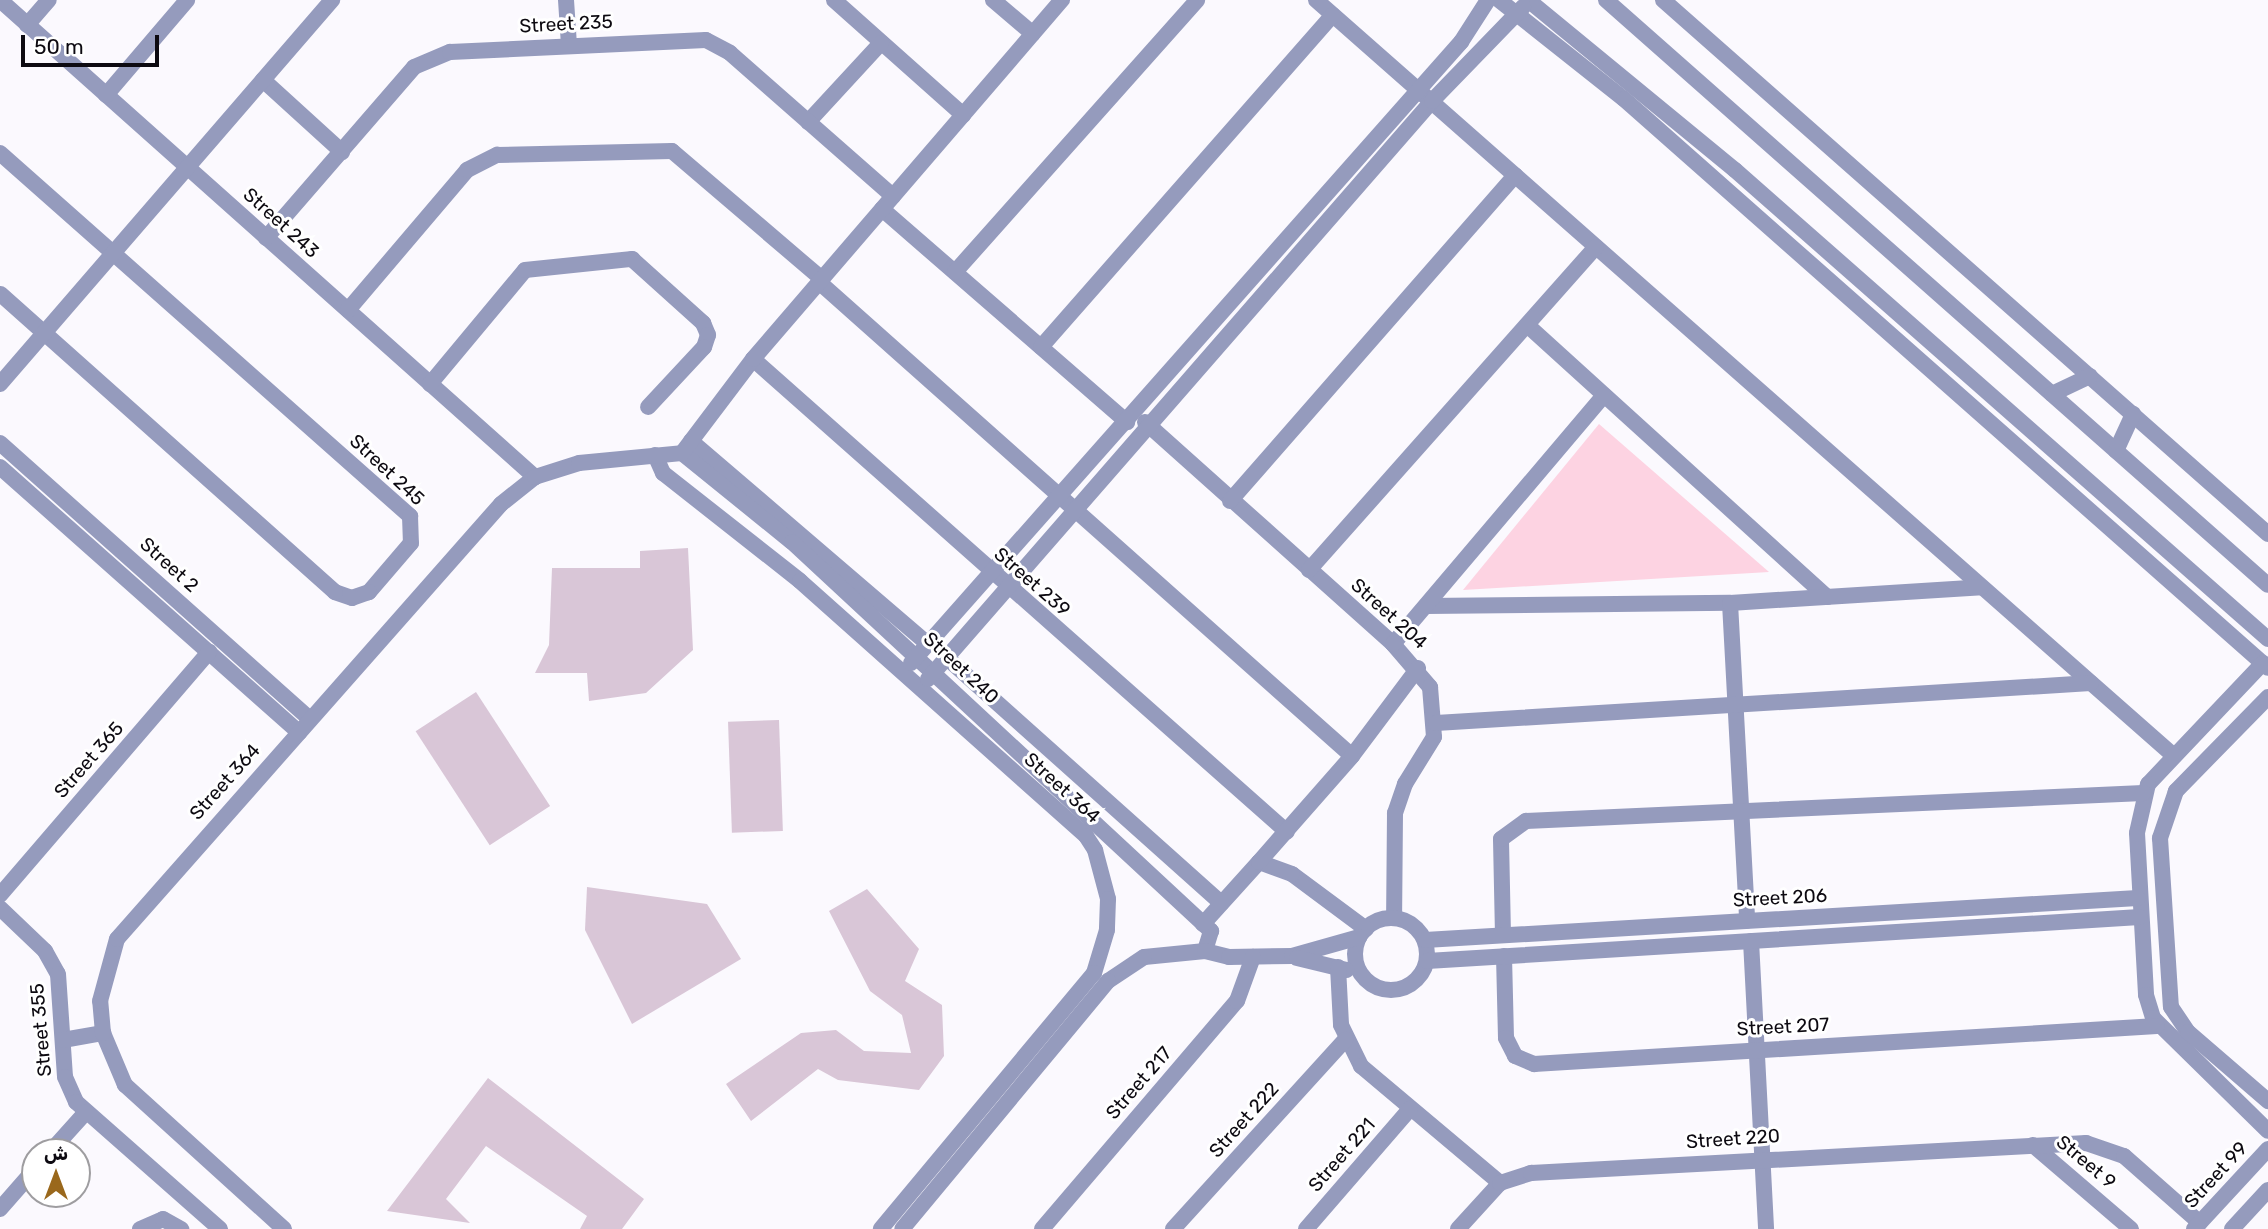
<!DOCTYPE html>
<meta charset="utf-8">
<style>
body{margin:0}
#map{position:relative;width:2268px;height:1229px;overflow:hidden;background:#fbf9fe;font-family:Rubik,"Noto Naskh Arabic",sans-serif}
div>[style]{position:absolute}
.green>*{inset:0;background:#fdd3e2}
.building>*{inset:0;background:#d9c6d7;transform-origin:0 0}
.minor>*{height:16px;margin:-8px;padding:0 8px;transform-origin:8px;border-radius:8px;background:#959bbd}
.minor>.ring{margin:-8px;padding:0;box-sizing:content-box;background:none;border:16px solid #959bbd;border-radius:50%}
span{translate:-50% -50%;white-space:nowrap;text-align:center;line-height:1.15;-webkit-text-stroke:6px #fff;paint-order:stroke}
.street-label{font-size:19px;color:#0d0a11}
.north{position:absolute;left:21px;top:1138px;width:70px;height:70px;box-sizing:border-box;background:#fff;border:2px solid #9e9da0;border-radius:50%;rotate:0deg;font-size:19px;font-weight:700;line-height:28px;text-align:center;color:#0d0a11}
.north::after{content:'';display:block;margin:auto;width:24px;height:32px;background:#9a681c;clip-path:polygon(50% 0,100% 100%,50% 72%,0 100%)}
.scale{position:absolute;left:21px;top:35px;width:138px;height:32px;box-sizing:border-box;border:4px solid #0d0a11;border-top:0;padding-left:9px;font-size:21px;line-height:24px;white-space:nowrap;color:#0d0a11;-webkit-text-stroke:5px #fff;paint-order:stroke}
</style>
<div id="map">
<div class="green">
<div style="clip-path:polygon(1599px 424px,1769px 572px,1463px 590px)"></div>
</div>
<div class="building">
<div style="clip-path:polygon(688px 548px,693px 650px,646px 693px,589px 701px,587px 673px,535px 673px,549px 645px,552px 568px,640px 568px,640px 551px)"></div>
<div style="left:476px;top:692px;width:136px;height:72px;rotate:57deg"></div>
<div style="left:779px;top:720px;width:111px;height:51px;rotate:88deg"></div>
<div style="clip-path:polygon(587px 887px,707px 904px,741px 959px,632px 1024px,585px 930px)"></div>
<div style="clip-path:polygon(867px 889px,919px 949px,905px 981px,942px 1005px,944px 1056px,919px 1090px,838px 1080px,818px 1069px,751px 1121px,726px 1084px,801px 1033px,836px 1030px,864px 1051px,911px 1053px,902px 1015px,870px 991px,829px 911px)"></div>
<div style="clip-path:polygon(488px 1078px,644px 1199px,622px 1229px,580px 1229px,587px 1216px,486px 1146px,446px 1199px,470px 1223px,387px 1211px)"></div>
</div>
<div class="minor">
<div style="left:0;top:0;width:717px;rotate:41.72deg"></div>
<div style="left:566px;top:0;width:45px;rotate:86.2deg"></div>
<div style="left:834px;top:0;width:173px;rotate:41.7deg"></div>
<div style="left:993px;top:0;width:52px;rotate:40.4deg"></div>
<div style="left:1316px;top:0;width:1142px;rotate:41.38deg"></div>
<div style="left:1499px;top:0;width:159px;rotate:38.4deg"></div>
<div style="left:1624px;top:99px;width:859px;rotate:41.46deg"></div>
<div style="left:1528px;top:0;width:268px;rotate:39.4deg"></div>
<div style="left:1735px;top:170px;width:710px;rotate:41.35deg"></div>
<div style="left:1606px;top:0;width:883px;rotate:41.47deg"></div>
<div style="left:1663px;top:0;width:807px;rotate:41.43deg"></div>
<div style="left:27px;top:25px;width:33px;rotate:-49deg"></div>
<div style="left:263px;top:80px;width:107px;rotate:42.3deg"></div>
<div style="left:106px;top:95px;width:125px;rotate:-49.5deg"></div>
<div style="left:808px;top:122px;width:108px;rotate:-47.3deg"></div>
<div style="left:0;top:153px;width:548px;rotate:41.52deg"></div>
<div style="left:410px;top:516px;width:27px;rotate:88deg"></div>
<div style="left:411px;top:543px;width:65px;rotate:130.6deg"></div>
<div style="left:369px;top:592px;width:18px;rotate:161deg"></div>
<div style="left:352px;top:598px;width:18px;rotate:-161deg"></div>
<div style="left:335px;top:592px;width:448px;rotate:-138.3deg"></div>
<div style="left:882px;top:209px;width:325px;rotate:41deg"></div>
<div style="left:266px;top:238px;width:226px;rotate:-49.1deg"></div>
<div style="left:414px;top:67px;width:39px;rotate:-23deg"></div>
<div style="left:450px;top:52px;width:256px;rotate:-2.7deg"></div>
<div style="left:706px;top:40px;width:27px;rotate:28deg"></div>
<div style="left:730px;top:53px;width:217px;rotate:41.3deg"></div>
<div style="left:955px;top:272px;width:364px;rotate:-48.3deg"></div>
<div style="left:819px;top:282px;width:713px;rotate:41.65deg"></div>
<div style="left:348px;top:310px;width:184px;rotate:-49.6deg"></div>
<div style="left:467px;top:170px;width:34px;rotate:-27deg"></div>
<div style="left:497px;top:155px;width:175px;rotate:-1.3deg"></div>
<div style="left:672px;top:151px;width:197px;rotate:40.5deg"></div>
<div style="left:1527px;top:325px;width:405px;rotate:42.2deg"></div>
<div style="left:1041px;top:347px;width:442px;rotate:-48.7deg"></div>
<div style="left:753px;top:359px;width:713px;rotate:41.53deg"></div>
<div style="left:0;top:384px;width:508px;rotate:-49.15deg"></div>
<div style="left:430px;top:384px;width:148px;rotate:-50.2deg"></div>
<div style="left:525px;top:270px;width:108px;rotate:-5.9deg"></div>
<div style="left:632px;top:259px;width:96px;rotate:42deg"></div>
<div style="left:703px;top:323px;width:13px;rotate:67deg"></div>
<div style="left:708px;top:335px;width:13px;rotate:108deg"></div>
<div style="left:704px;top:347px;width:82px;rotate:133deg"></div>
<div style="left:2052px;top:394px;width:42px;rotate:-25.3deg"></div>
<div style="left:1145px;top:422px;width:333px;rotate:41.8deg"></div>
<div style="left:1393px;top:644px;width:57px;rotate:49.3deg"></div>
<div style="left:1430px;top:687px;width:50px;rotate:85.4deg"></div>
<div style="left:1434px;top:737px;width:55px;rotate:121.7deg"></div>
<div style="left:1405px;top:784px;width:31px;rotate:109deg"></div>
<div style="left:1395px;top:813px;width:105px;rotate:90.5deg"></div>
<div style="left:691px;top:441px;width:312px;rotate:40.6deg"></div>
<div style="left:0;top:443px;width:415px;rotate:41.7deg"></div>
<div style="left:2116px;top:451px;width:41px;rotate:-65.3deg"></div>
<div style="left:682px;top:453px;width:141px;rotate:39deg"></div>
<div style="left:792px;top:542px;width:572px;rotate:42.87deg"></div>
<div style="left:1211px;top:931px;width:21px;rotate:107deg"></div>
<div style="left:1205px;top:951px;width:61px;rotate:174.4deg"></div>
<div style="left:1144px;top:957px;width:43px;rotate:146.3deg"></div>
<div style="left:1108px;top:981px;width:322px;rotate:129.7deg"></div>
<div style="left:682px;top:453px;width:118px;rotate:-52.9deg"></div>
<div style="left:753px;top:359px;width:474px;rotate:-49.3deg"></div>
<div style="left:655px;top:455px;width:20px;rotate:66deg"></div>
<div style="left:663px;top:473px;width:174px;rotate:38.2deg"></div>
<div style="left:800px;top:581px;width:383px;rotate:41.7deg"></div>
<div style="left:1086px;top:836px;width:17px;rotate:57deg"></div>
<div style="left:1095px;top:850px;width:51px;rotate:75.1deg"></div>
<div style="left:1108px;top:899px;width:31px;rotate:92deg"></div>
<div style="left:1107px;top:930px;width:45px;rotate:106.8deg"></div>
<div style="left:1094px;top:973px;width:333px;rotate:129.8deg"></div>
<div style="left:0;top:467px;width:400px;rotate:41.6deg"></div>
<div style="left:1230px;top:501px;width:433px;rotate:-48.8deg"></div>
<div style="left:1309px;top:570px;width:432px;rotate:-48.4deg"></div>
<div style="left:1730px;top:603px;width:318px;rotate:86.9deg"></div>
<div style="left:1426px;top:606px;width:304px;rotate:-0.6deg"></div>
<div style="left:1730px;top:603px;width:252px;rotate:-3.6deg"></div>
<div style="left:1393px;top:644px;width:326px;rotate:-49.7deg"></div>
<div style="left:947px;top:658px;width:368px;rotate:41.8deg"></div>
<div style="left:911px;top:663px;width:830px;rotate:-48.47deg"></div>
<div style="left:1461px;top:42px;width:50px;rotate:-57.3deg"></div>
<div style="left:2263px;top:663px;width:167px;rotate:133.5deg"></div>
<div style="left:2148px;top:784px;width:50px;rotate:102.7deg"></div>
<div style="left:2137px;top:833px;width:162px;rotate:86.8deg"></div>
<div style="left:2146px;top:995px;width:24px;rotate:73deg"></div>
<div style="left:2153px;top:1018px;width:161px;rotate:44.5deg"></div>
<div style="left:928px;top:679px;width:767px;rotate:-48.91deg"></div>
<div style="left:1432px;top:101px;width:131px;rotate:-45.9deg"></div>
<div style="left:2268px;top:697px;width:132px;rotate:134.4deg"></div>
<div style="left:2176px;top:791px;width:50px;rotate:108.8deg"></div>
<div style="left:2160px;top:838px;width:169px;rotate:86.3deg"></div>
<div style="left:2171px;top:1007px;width:30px;rotate:56deg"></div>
<div style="left:2188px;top:1032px;width:106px;rotate:40.8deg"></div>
<div style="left:1436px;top:723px;width:656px;rotate:-3.49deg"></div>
<div style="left:0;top:895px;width:321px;rotate:-49.3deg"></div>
<div style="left:0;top:908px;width:62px;rotate:43.7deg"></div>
<div style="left:45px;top:951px;width:26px;rotate:61deg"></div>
<div style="left:58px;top:974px;width:103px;rotate:86.1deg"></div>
<div style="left:65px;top:1077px;width:27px;rotate:66deg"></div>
<div style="left:76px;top:1102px;width:192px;rotate:41.4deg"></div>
<div class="ring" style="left:1355px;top:918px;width:56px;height:56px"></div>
<div style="left:1203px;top:924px;width:84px;rotate:-47.9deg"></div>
<div style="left:1366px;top:929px;width:92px;rotate:-143.4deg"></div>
<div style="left:1292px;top:874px;width:35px;rotate:-160deg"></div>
<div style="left:1259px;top:862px;width:141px;rotate:-48.7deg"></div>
<div style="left:1352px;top:756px;width:110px;rotate:-53.1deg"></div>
<div style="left:1503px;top:935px;width:96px;rotate:-91.2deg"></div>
<div style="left:1501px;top:839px;width:31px;rotate:-36deg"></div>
<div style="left:1526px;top:821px;width:618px;rotate:-2.6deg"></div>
<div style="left:1425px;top:940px;width:714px;rotate:-3.37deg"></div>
<div style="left:1751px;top:941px;width:288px;rotate:87deg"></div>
<div style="left:1205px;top:951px;width:25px;rotate:14deg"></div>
<div style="left:1229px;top:957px;width:63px;rotate:-0.9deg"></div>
<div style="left:1292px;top:956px;width:70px;rotate:-15.8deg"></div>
<div style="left:1504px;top:956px;width:82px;rotate:88.6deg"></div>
<div style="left:1506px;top:1038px;width:20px;rotate:63deg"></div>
<div style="left:1515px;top:1056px;width:21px;rotate:23deg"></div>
<div style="left:1534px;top:1064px;width:624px;rotate:-3.49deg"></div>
<div style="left:1297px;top:958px;width:51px;rotate:13.5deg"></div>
<div style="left:1427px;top:961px;width:714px;rotate:-3.53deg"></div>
<div style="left:1338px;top:967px;width:58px;rotate:87deg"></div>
<div style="left:1341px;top:1025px;width:46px;rotate:64deg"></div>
<div style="left:1361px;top:1066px;width:182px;rotate:40.1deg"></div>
<div style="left:63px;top:1040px;width:41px;rotate:-9.9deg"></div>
<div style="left:2033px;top:1145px;width:129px;rotate:40.6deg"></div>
<div style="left:50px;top:1152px;width:54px;rotate:-48deg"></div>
<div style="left:0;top:1209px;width:53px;rotate:-48.8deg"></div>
<div style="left:140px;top:1229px;width:25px;rotate:-23deg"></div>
<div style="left:163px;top:1219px;width:21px;rotate:29deg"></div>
<div style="left:284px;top:1229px;width:215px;rotate:-137.8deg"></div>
<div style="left:125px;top:1085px;width:56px;rotate:-112.9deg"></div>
<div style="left:103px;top:1033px;width:32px;rotate:-95deg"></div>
<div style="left:100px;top:1001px;width:64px;rotate:-74.7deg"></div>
<div style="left:117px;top:939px;width:580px;rotate:-48.56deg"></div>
<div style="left:501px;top:504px;width:43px;rotate:-38.5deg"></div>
<div style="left:535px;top:477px;width:46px;rotate:-17.7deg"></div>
<div style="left:579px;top:463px;width:103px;rotate:-5.5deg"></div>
<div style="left:1042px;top:1229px;width:300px;rotate:-49.5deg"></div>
<div style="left:1237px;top:1001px;width:47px;rotate:-70deg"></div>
<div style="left:1173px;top:1229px;width:256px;rotate:-47.7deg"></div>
<div style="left:1306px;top:1229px;width:159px;rotate:-49.1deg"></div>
<div style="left:1458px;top:1229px;width:62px;rotate:-47.6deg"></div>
<div style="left:1500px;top:1183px;width:33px;rotate:-18deg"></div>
<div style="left:1531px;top:1173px;width:556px;rotate:-3.09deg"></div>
<div style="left:2086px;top:1143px;width:40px;rotate:18.9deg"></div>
<div style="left:2124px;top:1156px;width:101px;rotate:41.4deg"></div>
<div style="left:2194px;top:1229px;width:109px;rotate:-47.2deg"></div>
<div style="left:2232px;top:1229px;width:53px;rotate:-47.3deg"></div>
</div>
<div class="street-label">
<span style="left:566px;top:24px;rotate:-3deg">Street 235</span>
<span style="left:281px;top:223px;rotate:42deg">Street 243</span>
<span style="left:387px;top:470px;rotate:43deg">Street 245</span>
<span style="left:169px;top:565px;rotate:42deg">Street 2</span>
<span style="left:1032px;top:582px;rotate:41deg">Street 239</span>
<span style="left:1389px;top:614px;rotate:42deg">Street 204</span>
<span style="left:961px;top:668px;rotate:43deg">Street 240</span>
<span style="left:89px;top:760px;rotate:-49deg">Street 365</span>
<span style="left:225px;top:782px;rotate:-48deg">Street 364</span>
<span style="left:1062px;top:788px;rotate:42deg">Street 364</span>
<span style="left:1780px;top:898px;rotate:-3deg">Street 206</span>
<span style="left:1783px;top:1027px;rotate:-3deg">Street 207</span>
<span style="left:41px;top:1030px;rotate:-95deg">Street 355</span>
<span style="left:1139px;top:1083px;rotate:-49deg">Street 217</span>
<span style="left:1244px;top:1120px;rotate:-48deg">Street 222</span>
<span style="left:1733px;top:1139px;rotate:-4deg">Street 220</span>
<span style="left:1342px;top:1155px;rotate:-49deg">Street 221</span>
<span style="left:2086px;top:1162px;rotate:40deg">Street 9</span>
<span style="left:2216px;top:1175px;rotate:-47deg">Street 99</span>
</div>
<div class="north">ش</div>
<div class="scale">50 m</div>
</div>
